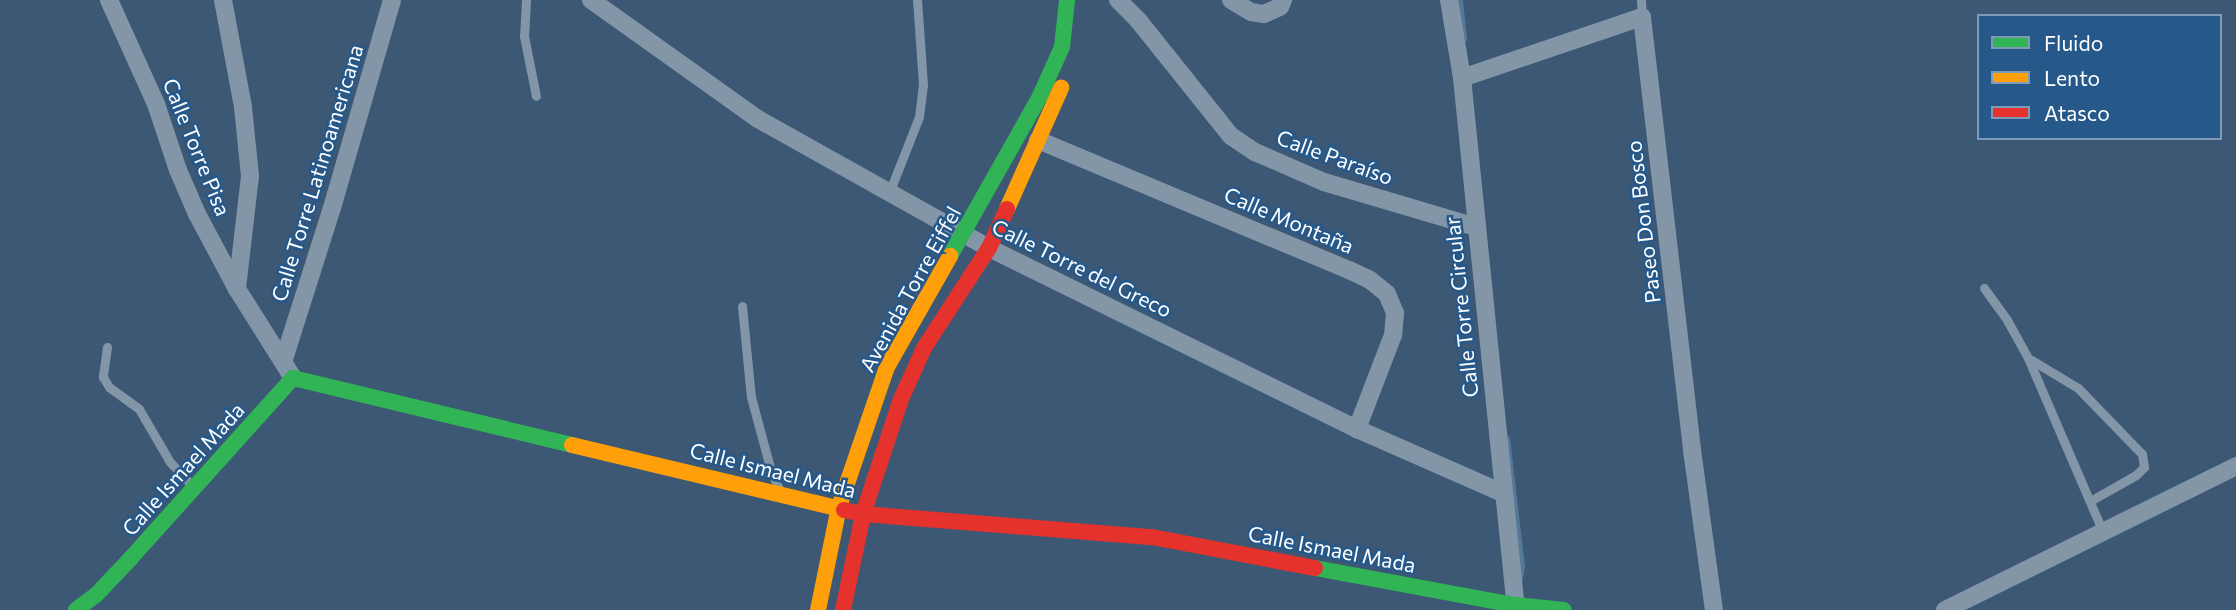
<!DOCTYPE html>
<meta charset="utf-8">
<style>
body{margin:0}
#map{position:relative;width:2236px;height:610px;overflow:hidden;background:#3c5874;font-family:Commissioner,sans-serif}
div>[style]{position:absolute}
.stream>*{height:5px;margin:-2.5px;padding:0 2.5px;transform-origin:2.5px;border-radius:2.5px;background:#557898}
.lane>*{height:9px;margin:-4.5px;padding:0 4.5px;transform-origin:4.5px;border-radius:4.5px;background:#8396a8}
.street>*{height:18px;margin:-9px;padding:0 9px;transform-origin:9px;border-radius:9px;background:#8396a8}
.fast>*{height:16px;margin:-8px;padding:0 8px;transform-origin:8px;border-radius:8px;background:#30b455}
.slow>*{height:16px;margin:-8px;padding:0 8px;transform-origin:8px;border-radius:8px;background:#ff9f0a}
.jam>*{height:16px;margin:-8px;padding:0 8px;transform-origin:8px;border-radius:8px;background:#e5322d}
span{translate:-50% -50%;white-space:nowrap;text-align:center;line-height:1.15;-webkit-text-stroke:5px #26598a;paint-order:stroke}
.street-label{font-size:21px;color:#fff}
.legend{position:absolute;left:1977px;top:14px;width:245px;height:126px;box-sizing:border-box;background:#26598a;border:2px solid #7d9bb9;margin:0;padding:9px 12px;list-style:none;font-size:21px;color:#fff}
.legend li{display:flex;align-items:center;gap:14px;height:35px}
.legend b{width:35px;border:2px solid #7d9bb9}
</style>
<div id="map">
<div class="stream">
<div style="left:1460px;top:0;width:39px;rotate:84deg"></div>
<div style="left:1507px;top:438px;width:129px;rotate:83.3deg"></div>
<div style="left:1522px;top:566px;width:12px;rotate:99deg"></div>
</div>
<div class="lane">
<div style="left:526px;top:0;width:36px;rotate:93deg"></div>
<div style="left:524px;top:36px;width:61px;rotate:78.7deg"></div>
<div style="left:1641px;top:0;width:17px;rotate:87deg"></div>
<div style="left:889px;top:193px;width:82px;rotate:-68.5deg"></div>
<div style="left:919px;top:117px;width:32px;rotate:-83deg"></div>
<div style="left:923px;top:85px;width:85px;rotate:-94deg"></div>
<div style="left:1984px;top:288px;width:39px;rotate:54deg"></div>
<div style="left:2007px;top:320px;width:43px;rotate:61.1deg"></div>
<div style="left:2028px;top:358px;width:187px;rotate:66.7deg"></div>
<div style="left:742px;top:306px;width:91px;rotate:84.4deg"></div>
<div style="left:751px;top:397px;width:77px;rotate:74.9deg"></div>
<div style="left:771px;top:471px;width:20px;rotate:66deg"></div>
<div style="left:107px;top:347px;width:30px;rotate:98deg"></div>
<div style="left:103px;top:377px;width:12px;rotate:59deg"></div>
<div style="left:109px;top:387px;width:37px;rotate:36deg"></div>
<div style="left:139px;top:409px;width:61px;rotate:59.7deg"></div>
<div style="left:170px;top:462px;width:33px;rotate:47deg"></div>
<div style="left:2028px;top:358px;width:58px;rotate:31deg"></div>
<div style="left:2078px;top:388px;width:92px;rotate:45.9deg"></div>
<div style="left:2142px;top:454px;width:13px;rotate:81deg"></div>
<div style="left:2144px;top:467px;width:11px;rotate:135deg"></div>
<div style="left:2136px;top:475px;width:53px;rotate:150.5deg"></div>
</div>
<div class="street">
<div style="left:109px;top:0;width:114px;rotate:65.7deg"></div>
<div style="left:156px;top:104px;width:70px;rotate:71.6deg"></div>
<div style="left:178px;top:170px;width:48px;rotate:66.6deg"></div>
<div style="left:197px;top:214px;width:85px;rotate:61.9deg"></div>
<div style="left:237px;top:289px;width:105px;rotate:57.8deg"></div>
<div style="left:223px;top:0;width:109px;rotate:79.4deg"></div>
<div style="left:243px;top:107px;width:69px;rotate:84.2deg"></div>
<div style="left:250px;top:176px;width:114px;rotate:96.6deg"></div>
<div style="left:591px;top:0;width:205px;rotate:35.5deg"></div>
<div style="left:758px;top:119px;width:265px;rotate:29.2deg"></div>
<div style="left:989px;top:248px;width:410px;rotate:26.2deg"></div>
<div style="left:1357px;top:429px;width:159px;rotate:23.7deg"></div>
<div style="left:1118px;top:0;width:28px;rotate:45deg"></div>
<div style="left:1138px;top:20px;width:149px;rotate:51.3deg"></div>
<div style="left:1231px;top:136px;width:29px;rotate:34deg"></div>
<div style="left:1255px;top:152px;width:75px;rotate:23.5deg"></div>
<div style="left:1324px;top:182px;width:159px;rotate:16.5deg"></div>
<div style="left:1231px;top:0;width:23px;rotate:31deg"></div>
<div style="left:1251px;top:12px;width:13px;rotate:9deg"></div>
<div style="left:1264px;top:14px;width:17px;rotate:-24deg"></div>
<div style="left:1280px;top:7px;width:8px;rotate:-67deg"></div>
<div style="left:1449px;top:0;width:79px;rotate:80.5deg"></div>
<div style="left:1462px;top:78px;width:535px;rotate:84.2deg"></div>
<div style="left:1462px;top:78px;width:190px;rotate:-18.7deg"></div>
<div style="left:1642px;top:17px;width:436px;rotate:83.4deg"></div>
<div style="left:1692px;top:450px;width:162px;rotate:82.2deg"></div>
<div style="left:1038px;top:140px;width:337px;rotate:22.7deg"></div>
<div style="left:1349px;top:270px;width:23px;rotate:25deg"></div>
<div style="left:1370px;top:280px;width:22px;rotate:39deg"></div>
<div style="left:1387px;top:294px;width:21px;rotate:67deg"></div>
<div style="left:1395px;top:313px;width:22px;rotate:95deg"></div>
<div style="left:1393px;top:335px;width:101px;rotate:111deg"></div>
<div style="left:284px;top:359px;width:158px;rotate:-72.4deg"></div>
<div style="left:332px;top:208px;width:216px;rotate:-73.9deg"></div>
<div style="left:1945px;top:610px;width:325px;rotate:-26.3deg"></div>
</div>
<div class="fast">
<div style="left:950px;top:256px;width:184px;rotate:-60.6deg"></div>
<div style="left:1040px;top:96px;width:54px;rotate:-65.8deg"></div>
<div style="left:1062px;top:47px;width:47px;rotate:-83.9deg"></div>
<div style="left:1315px;top:568px;width:203px;rotate:10.5deg"></div>
<div style="left:1515px;top:605px;width:49px;rotate:5.8deg"></div>
<div style="left:76px;top:610px;width:25px;rotate:-37deg"></div>
<div style="left:96px;top:595px;width:50px;rotate:-46.6deg"></div>
<div style="left:130px;top:559px;width:244px;rotate:-48deg"></div>
<div style="left:293px;top:378px;width:287px;rotate:13.5deg"></div>
</div>
<div class="slow">
<div style="left:1007px;top:209px;width:133px;rotate:-65.9deg"></div>
<div style="left:572px;top:445px;width:280px;rotate:13.4deg"></div>
<div style="left:818px;top:610px;width:105px;rotate:-78.5deg"></div>
<div style="left:839px;top:507px;width:148px;rotate:-71.1deg"></div>
<div style="left:887px;top:367px;width:128px;rotate:-60.4deg"></div>
</div>
<div class="jam">
<div style="left:844px;top:510px;width:19px;rotate:12deg"></div>
<div style="left:863px;top:514px;width:290px;rotate:4.6deg"></div>
<div style="left:1152px;top:537px;width:166px;rotate:10.8deg"></div>
<div style="left:843px;top:610px;width:98px;rotate:-78.2deg"></div>
<div style="left:863px;top:514px;width:121px;rotate:-71.7deg"></div>
<div style="left:901px;top:399px;width:56px;rotate:-65.7deg"></div>
<div style="left:924px;top:348px;width:119px;rotate:-57deg"></div>
<div style="left:989px;top:248px;width:43px;rotate:-65.2deg"></div>
</div>
<div class="street-label">
<span style="left:197px;top:147px;rotate:68deg">Calle Torre Pisa</span>
<span style="left:1335px;top:157px;rotate:20deg">Calle Paraíso</span>
<span style="left:317px;top:173px;rotate:-73deg">Calle Torre Latinoamericana</span>
<span style="left:1289px;top:220px;rotate:23deg">Calle Montaña</span>
<span style="left:1643px;top:222px;rotate:-97deg">Paseo Don Bosco</span>
<span style="left:1082px;top:268px;rotate:26deg">Calle Torre del Greco</span>
<span style="left:910px;top:289px;rotate:-61deg">Avenida Torre Eiffel</span>
<span style="left:1461px;top:307px;rotate:-96deg">Calle Torre Circular</span>
<span style="left:183px;top:469px;rotate:-48deg">Calle Ismael Mada</span>
<span style="left:773px;top:470px;rotate:14deg">Calle Ismael Mada</span>
<span style="left:1332px;top:549px;rotate:11deg">Calle Ismael Mada</span>
</div>
<ul class="legend">
<li><b style="height:9px;background:#30b455"></b>Fluido</li>
<li><b style="height:9px;background:#ff9f0a"></b>Lento</li>
<li><b style="height:9px;background:#e5322d"></b>Atasco</li>
</ul>
</div>
